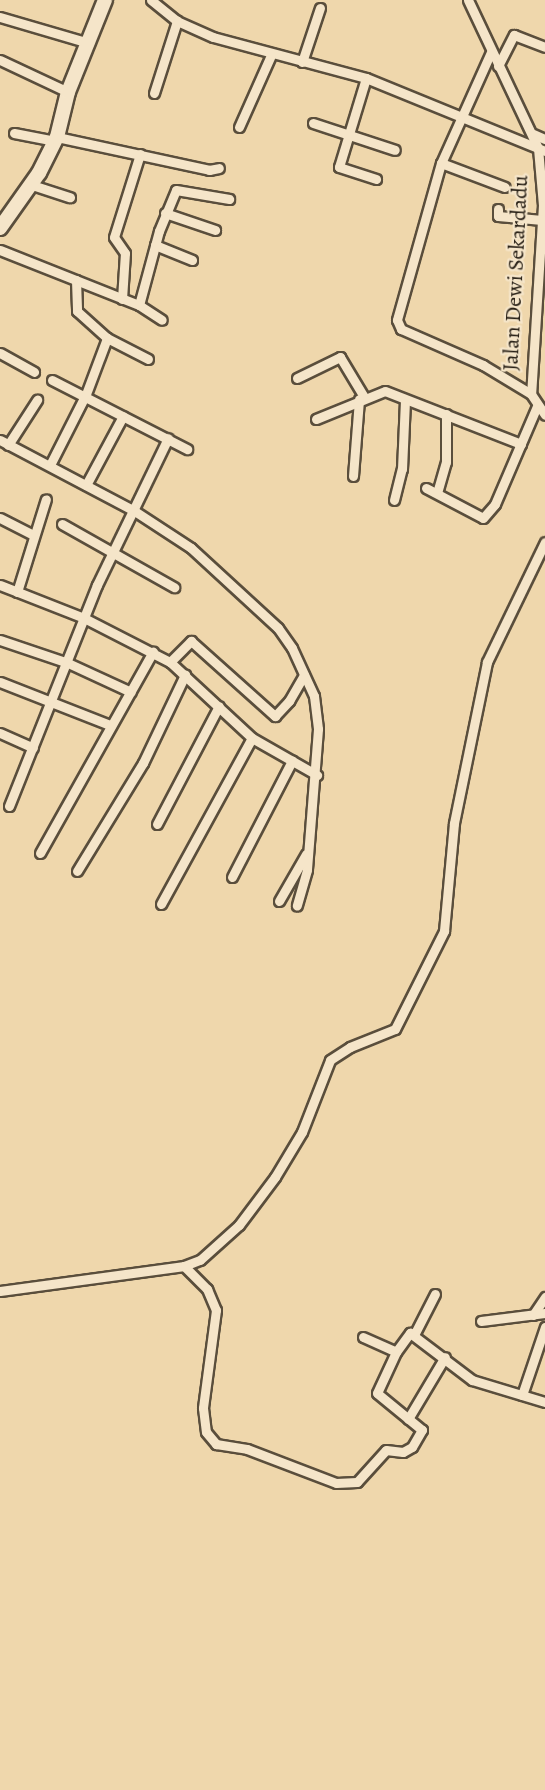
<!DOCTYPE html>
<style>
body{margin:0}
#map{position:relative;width:545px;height:1790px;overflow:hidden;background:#efd7ac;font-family:Alegreya,serif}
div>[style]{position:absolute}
.roads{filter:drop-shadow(2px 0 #5a4e3c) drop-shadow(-2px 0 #5a4e3c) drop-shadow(0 2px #5a4e3c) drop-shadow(0 -2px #5a4e3c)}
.street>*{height:9px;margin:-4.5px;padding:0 4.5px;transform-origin:4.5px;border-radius:4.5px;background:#f5e5c9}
.secondary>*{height:14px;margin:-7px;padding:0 7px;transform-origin:7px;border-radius:7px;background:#f5e5c9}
span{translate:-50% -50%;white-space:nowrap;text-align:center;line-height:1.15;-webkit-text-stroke:4.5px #f5e5c9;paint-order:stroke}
.street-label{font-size:22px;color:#292117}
</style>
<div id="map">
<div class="roads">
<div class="street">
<div style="left:151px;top:0;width:33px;rotate:39deg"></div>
<div style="left:177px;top:21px;width:39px;rotate:24deg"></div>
<div style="left:213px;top:37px;width:158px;rotate:15deg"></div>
<div style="left:366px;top:78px;width:193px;rotate:22.2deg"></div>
<div style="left:468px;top:0;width:164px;rotate:64.7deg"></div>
<div style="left:538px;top:148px;width:57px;rotate:85deg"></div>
<div style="left:543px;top:205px;width:189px;rotate:93.6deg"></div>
<div style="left:531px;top:394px;width:25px;rotate:56deg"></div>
<div style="left:0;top:17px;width:93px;rotate:16.3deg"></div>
<div style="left:491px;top:52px;width:122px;rotate:114.2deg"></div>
<div style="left:441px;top:163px;width:163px;rotate:105.7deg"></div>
<div style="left:397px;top:320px;width:10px;rotate:66deg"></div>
<div style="left:401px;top:329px;width:90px;rotate:23.7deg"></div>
<div style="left:483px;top:365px;width:56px;rotate:31.1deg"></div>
<div style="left:0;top:60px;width:75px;rotate:25.2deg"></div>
<div style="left:302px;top:62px;width:57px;rotate:-71.6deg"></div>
<div style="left:498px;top:66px;width:35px;rotate:-63deg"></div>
<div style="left:514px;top:35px;width:33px;rotate:21deg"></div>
<div style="left:366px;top:78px;width:93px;rotate:106.9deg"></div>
<div style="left:339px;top:167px;width:39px;rotate:18deg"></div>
<div style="left:154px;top:93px;width:76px;rotate:-72.3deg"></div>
<div style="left:313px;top:123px;width:86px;rotate:18.2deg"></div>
<div style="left:239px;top:127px;width:79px;rotate:-66deg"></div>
<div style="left:14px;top:133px;width:42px;rotate:11deg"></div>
<div style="left:533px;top:134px;width:13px;rotate:23deg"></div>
<div style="left:57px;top:137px;width:156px;rotate:12.2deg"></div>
<div style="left:209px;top:170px;width:10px;rotate:-11deg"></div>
<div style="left:441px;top:163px;width:68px;rotate:20.6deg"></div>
<div style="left:32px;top:185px;width:40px;rotate:18deg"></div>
<div style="left:498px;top:209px;width:7px;rotate:90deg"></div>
<div style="left:498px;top:216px;width:44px;rotate:5.2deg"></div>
<div style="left:165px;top:213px;width:53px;rotate:18.8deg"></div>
<div style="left:155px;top:245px;width:40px;rotate:22deg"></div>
<div style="left:0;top:250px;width:149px;rotate:21.6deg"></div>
<div style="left:139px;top:305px;width:77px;rotate:-74.9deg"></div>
<div style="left:159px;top:231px;width:44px;rotate:-67.5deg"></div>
<div style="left:176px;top:190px;width:54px;rotate:9.6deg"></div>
<div style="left:76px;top:280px;width:31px;rotate:88deg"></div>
<div style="left:77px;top:311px;width:40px;rotate:42deg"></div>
<div style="left:122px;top:299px;width:46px;rotate:-86.3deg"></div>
<div style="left:125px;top:253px;width:19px;rotate:-125deg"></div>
<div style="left:114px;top:237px;width:87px;rotate:-72.6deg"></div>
<div style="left:139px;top:305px;width:27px;rotate:33deg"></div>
<div style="left:0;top:353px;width:39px;rotate:29deg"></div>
<div style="left:297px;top:378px;width:48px;rotate:-26deg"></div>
<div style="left:340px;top:357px;width:47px;rotate:59deg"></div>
<div style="left:52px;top:380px;width:152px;rotate:27.1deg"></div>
<div style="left:316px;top:419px;width:74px;rotate:-22.1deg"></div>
<div style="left:385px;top:391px;width:146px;rotate:21.3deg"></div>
<div style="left:0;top:440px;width:150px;rotate:27.8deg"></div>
<div style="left:133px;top:510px;width:69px;rotate:33.2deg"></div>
<div style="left:191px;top:548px;width:118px;rotate:42.6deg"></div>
<div style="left:278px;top:628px;width:24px;rotate:55deg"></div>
<div style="left:292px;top:648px;width:53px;rotate:65.4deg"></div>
<div style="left:314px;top:696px;width:33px;rotate:83deg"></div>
<div style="left:318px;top:729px;width:141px;rotate:94.5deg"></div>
<div style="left:307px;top:870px;width:37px;rotate:106deg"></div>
<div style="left:8px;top:445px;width:54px;rotate:-57.2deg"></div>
<div style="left:50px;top:465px;width:80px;rotate:-63.1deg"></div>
<div style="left:86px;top:394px;width:60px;rotate:-69.4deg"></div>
<div style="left:107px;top:338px;width:46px;rotate:27.1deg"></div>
<div style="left:353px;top:476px;width:77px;rotate:-85.5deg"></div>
<div style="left:86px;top:485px;width:78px;rotate:-61.8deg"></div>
<div style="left:426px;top:488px;width:64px;rotate:27.8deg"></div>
<div style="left:483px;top:518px;width:18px;rotate:-49deg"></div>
<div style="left:495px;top:504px;width:107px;rotate:-66.8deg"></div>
<div style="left:437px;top:493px;width:32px;rotate:-74deg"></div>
<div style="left:446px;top:462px;width:48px;rotate:-90deg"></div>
<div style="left:394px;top:500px;width:32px;rotate:-76deg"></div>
<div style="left:402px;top:469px;width:69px;rotate:-87.5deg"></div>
<div style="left:0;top:518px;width:38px;rotate:27deg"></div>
<div style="left:62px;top:524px;width:129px;rotate:29.4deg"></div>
<div style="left:0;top:585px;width:90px;rotate:21.4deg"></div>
<div style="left:84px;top:618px;width:97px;rotate:27.1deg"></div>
<div style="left:170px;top:662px;width:112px;rotate:42.8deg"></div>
<div style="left:252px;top:738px;width:75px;rotate:29.6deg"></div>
<div style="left:17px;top:592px;width:97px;rotate:-72.7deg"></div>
<div style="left:0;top:640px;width:72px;rotate:18.7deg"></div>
<div style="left:68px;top:663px;width:69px;rotate:24.7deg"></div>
<div style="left:170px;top:662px;width:30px;rotate:-45deg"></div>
<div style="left:191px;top:641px;width:113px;rotate:41.8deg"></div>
<div style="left:275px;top:716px;width:21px;rotate:-47deg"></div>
<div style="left:289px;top:701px;width:30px;rotate:-60deg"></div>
<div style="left:0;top:682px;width:118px;rotate:21.4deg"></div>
<div style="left:0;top:733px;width:36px;rotate:24deg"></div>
<div style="left:9px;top:806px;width:238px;rotate:-68.3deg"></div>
<div style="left:97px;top:585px;width:163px;rotate:-64.2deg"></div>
<div style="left:157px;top:824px;width:133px;rotate:-62.3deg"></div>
<div style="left:40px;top:853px;width:231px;rotate:-60.7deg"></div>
<div style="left:77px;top:871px;width:127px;rotate:-58.6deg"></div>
<div style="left:143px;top:763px;width:98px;rotate:-64.5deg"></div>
<div style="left:232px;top:877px;width:131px;rotate:-62.7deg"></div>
<div style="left:279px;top:901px;width:54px;rotate:-60.1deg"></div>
<div style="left:161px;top:904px;width:189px;rotate:-61.3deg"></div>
<div style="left:184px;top:1266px;width:33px;rotate:45deg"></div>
<div style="left:207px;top:1289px;width:23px;rotate:67deg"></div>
<div style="left:216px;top:1310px;width:99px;rotate:97.6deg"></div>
<div style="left:203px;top:1408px;width:24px;rotate:83deg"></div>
<div style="left:206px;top:1432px;width:16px;rotate:50deg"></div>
<div style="left:216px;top:1444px;width:31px;rotate:9deg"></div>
<div style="left:247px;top:1449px;width:95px;rotate:20.9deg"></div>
<div style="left:336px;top:1483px;width:21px;rotate:-3deg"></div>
<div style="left:357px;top:1482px;width:43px;rotate:-47.8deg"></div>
<div style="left:386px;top:1450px;width:17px;rotate:7deg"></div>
<div style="left:403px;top:1452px;width:10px;rotate:-29deg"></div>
<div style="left:412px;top:1447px;width:20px;rotate:-60deg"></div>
<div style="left:422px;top:1430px;width:58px;rotate:-140.6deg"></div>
<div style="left:377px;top:1393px;width:45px;rotate:-65.1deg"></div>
<div style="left:396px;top:1352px;width:24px;rotate:-54deg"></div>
<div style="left:410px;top:1333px;width:78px;rotate:37.2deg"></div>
<div style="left:472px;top:1380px;width:76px;rotate:16.8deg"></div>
<div style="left:0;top:1291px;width:186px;rotate:-7.7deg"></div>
<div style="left:184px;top:1266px;width:17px;rotate:-21deg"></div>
<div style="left:200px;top:1260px;width:52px;rotate:-41.9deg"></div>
<div style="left:239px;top:1225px;width:60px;rotate:-53.1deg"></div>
<div style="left:275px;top:1177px;width:52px;rotate:-59deg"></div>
<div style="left:302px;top:1132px;width:77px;rotate:-68.7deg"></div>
<div style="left:330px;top:1060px;width:24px;rotate:-33deg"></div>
<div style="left:350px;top:1047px;width:48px;rotate:-21.8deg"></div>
<div style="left:395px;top:1029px;width:110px;rotate:-63.4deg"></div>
<div style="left:444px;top:931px;width:108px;rotate:-84.7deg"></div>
<div style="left:454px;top:823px;width:164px;rotate:-78.4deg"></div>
<div style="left:487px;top:662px;width:133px;rotate:-64.2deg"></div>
<div style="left:533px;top:1315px;width:22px;rotate:-56deg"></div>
<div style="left:481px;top:1321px;width:64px;rotate:-7.1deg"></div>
<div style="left:414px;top:1335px;width:46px;rotate:-62.9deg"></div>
<div style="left:363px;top:1337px;width:36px;rotate:24deg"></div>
<div style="left:522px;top:1395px;width:72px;rotate:-71.3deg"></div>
<div style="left:408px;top:1419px;width:72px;rotate:-59.2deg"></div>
</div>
<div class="secondary">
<div style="left:0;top:228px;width:67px;rotate:-54.7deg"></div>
<div style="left:39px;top:173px;width:40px;rotate:-63.4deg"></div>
<div style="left:57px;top:137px;width:46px;rotate:-76.3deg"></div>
<div style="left:68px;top:92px;width:99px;rotate:-68.1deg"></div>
</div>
</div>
<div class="street-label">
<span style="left:516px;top:273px;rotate:-87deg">Jalan Dewi Sekardadu</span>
</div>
</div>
